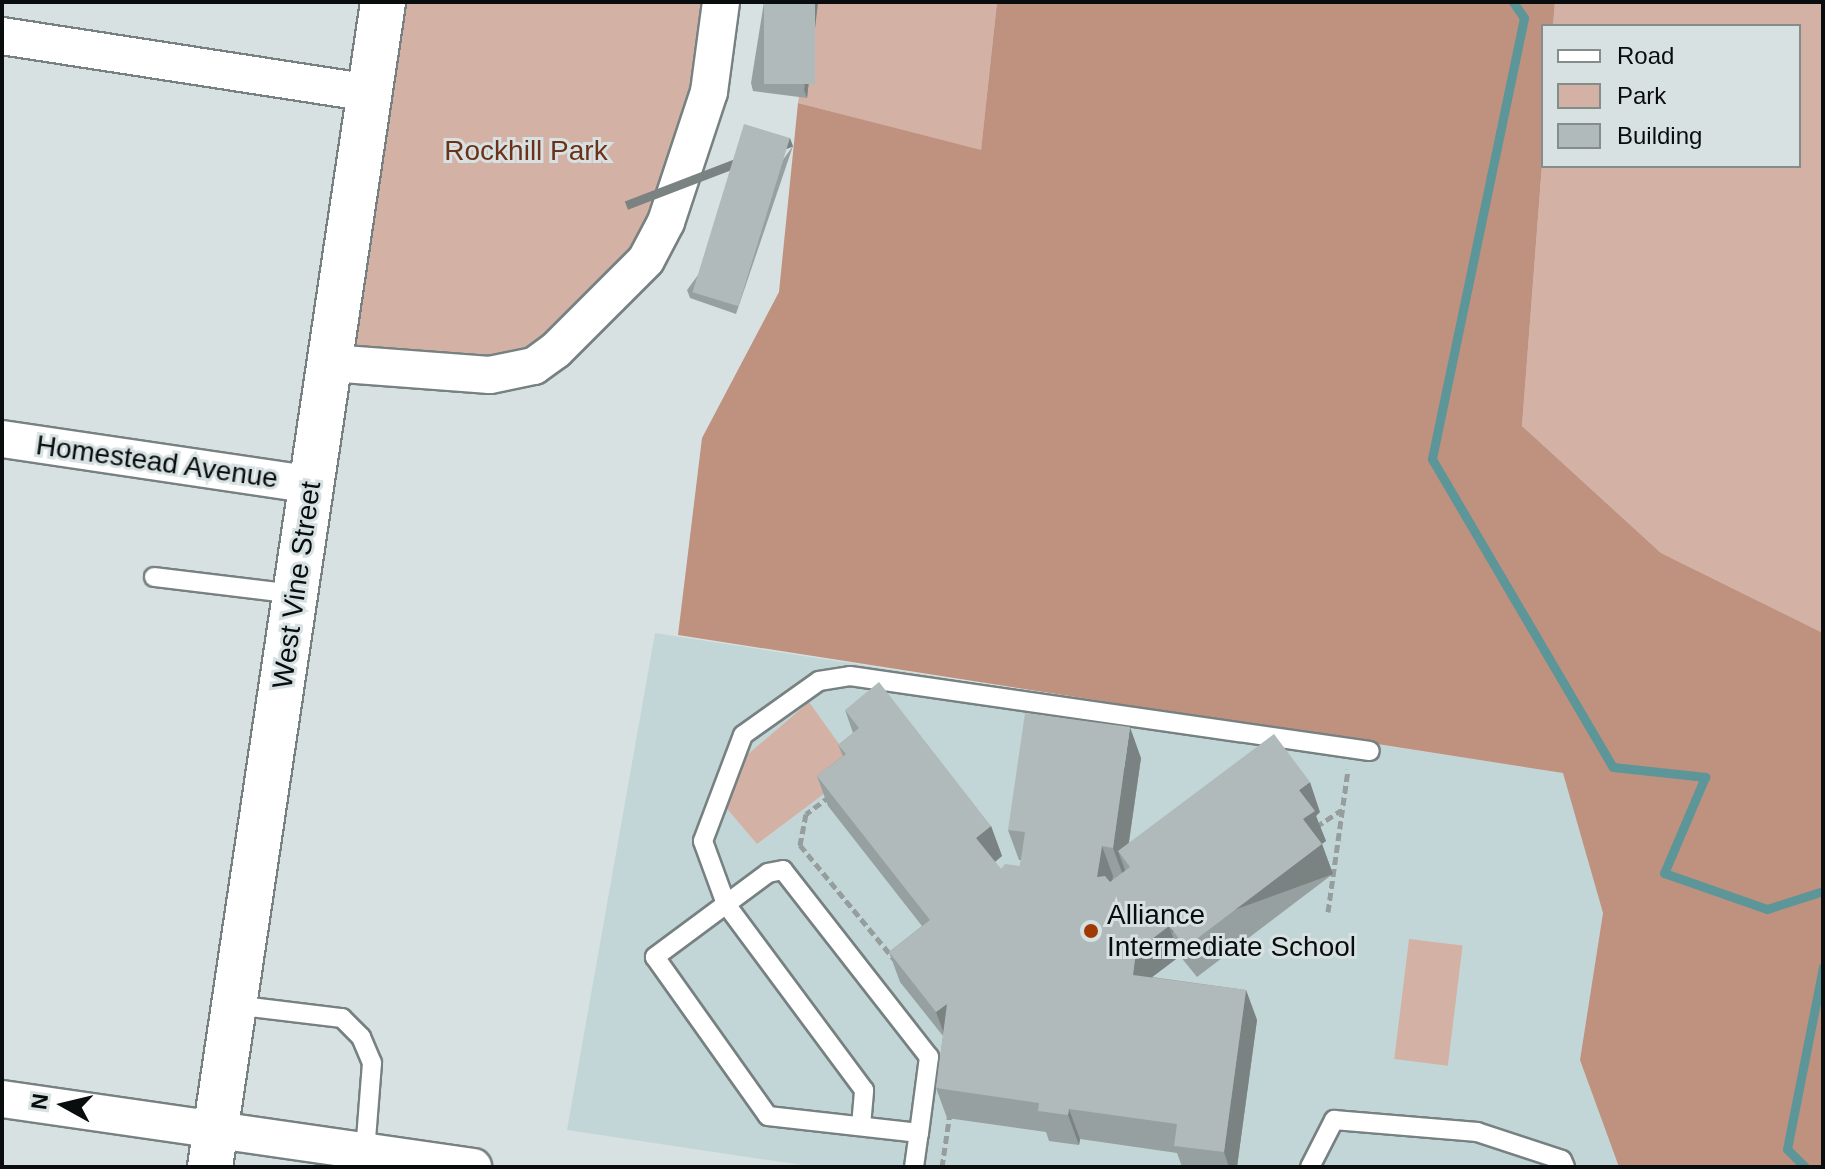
<!DOCTYPE html>
<style>
body{margin:0}
#map{position:relative;width:1825px;height:1169px;overflow:hidden;background:#d7e1e1;font-family:Helvetica,sans-serif}
div>[style]{position:absolute}
.built>*{inset:0;background:#c3d6d7}
.green>*{inset:0;background:#d3b2a5;transform-origin:0 0}
.forest>*{inset:0;background:#bf917f}
.stream>*{height:9px;margin:-4.5px;padding:0 4.5px;transform-origin:4.5px;border-radius:4.5px;background:#5c9699}
.path>*{height:5px;margin-top:-2.5px;transform-origin:0;background:repeating-linear-gradient(90deg,#959d9d 0 8px,transparent 0 12px)}
.roads{filter:drop-shadow(2px 0 #778181) drop-shadow(-2px 0 #778181) drop-shadow(0 2px #778181) drop-shadow(0 -2px #778181)}
.service>*{height:18px;margin:-9px;padding:0 9px;transform-origin:9px;border-radius:9px;background:#fff}
.minor>*{height:36px;margin:-18px;padding:0 18px;transform-origin:18px;border-radius:18px;background:#fff}
.tertiary>*{height:44px;margin:-22px;padding:0 22px;transform-origin:22px;border-radius:22px;background:#fff}
.wall>*{inset:0;background:#97a0a0}
.shaded-wall>*{inset:0;background:#7b8282;transform-origin:0 0}
.building>*{inset:0;background:#b0baba;transform-origin:0 0}
.dots>*{width:22px;height:22px;translate:-50% -50%;box-sizing:border-box;border:4px solid #d7e1e1;border-radius:50%}
span{translate:-50% -50%;white-space:nowrap;text-align:center;line-height:1.15;-webkit-text-stroke:6px #d7e1e1;paint-order:stroke}
.park-label{font-size:28px;color:#6c3119}
.street-label{font-size:28px;color:#090d0d}
.poi-label{font-size:28px;color:#090d0d}
.left{translate:0 -50%;text-align:left}
.frame{position:absolute;inset:0;border:4px solid #090d0d;pointer-events:none}
.legend{position:absolute;left:1541px;top:24px;width:260px;height:144px;box-sizing:border-box;background:#d7e1e1;border:2px solid #858c8c;margin:0;padding:10px 14px;list-style:none;font-size:24px;color:#090d0d}
.legend li{display:flex;align-items:center;gap:16px;height:40px}
.legend b{width:40px;border:2px solid #858c8c}
.north{position:absolute;left:24px;top:1065px;width:80px;height:80px;-webkit-text-stroke:6px #d7e1e1;paint-order:stroke;rotate:278deg;font-size:22px;font-weight:700;line-height:32px;text-align:center;color:#090d0d}
.north::after{content:'';display:block;margin:auto;width:28px;height:36px;background:#090d0d;clip-path:polygon(50% 0,100% 100%,50% 72%,0 100%)}
</style>
<div id="map">
<div class="built">
<div style="clip-path:polygon(655px 633px,1564px 773px,1603px 913px,1580px 1060px,1622px 1167px,815px 1167px,567px 1130px)"></div>
</div>
<div class="green">
<div style="clip-path:polygon(401px 2px,712px 2px,700px 77px,655px 226px,565px 325px,514px 360px,349px 346px)"></div>
<div style="clip-path:polygon(812px 2px,997px 2px,981px 151px,798px 103px)"></div>
<div style="clip-path:polygon(1555px 2px,1823px 2px,1823px 633px,1661px 553px,1522px 426px,1543px 152px,1543px 166px,1799px 166px,1799px 26px,1553px 26px)"></div>
<div style="clip-path:polygon(809px 702px,857px 769px,757px 844px,723px 804px,740px 761px)"></div>
<div style="left:1409px;top:939px;width:54px;height:121px;rotate:7deg"></div>
</div>
<div class="forest">
<div style="clip-path:polygon(997px 2px,1555px 2px,1553px 26px,1543px 26px,1543px 152px,1522px 426px,1661px 553px,1823px 633px,1823px 1167px,1619px 1167px,1580px 1060px,1603px 913px,1563px 773px,678px 635px,702px 438px,779px 292px,798px 103px,981px 150px)"></div>
</div>
<div class="stream">
<div style="left:1513px;top:2px;width:19px;rotate:55deg"></div>
<div style="left:1524px;top:18px;width:450px;rotate:101.8deg"></div>
<div style="left:1432px;top:459px;width:357px;rotate:59.6deg"></div>
<div style="left:1613px;top:767px;width:93px;rotate:6.2deg"></div>
<div style="left:1705px;top:777px;width:104px;rotate:113.1deg"></div>
<div style="left:1664px;top:873px;width:109px;rotate:19.3deg"></div>
<div style="left:1767px;top:909px;width:59px;rotate:-17.8deg"></div>
<div style="left:1805px;top:1167px;width:25px;rotate:-135deg"></div>
<div style="left:1787px;top:1149px;width:186px;rotate:-78.8deg"></div>
</div>
<div class="path">
<div style="left:830px;top:796px;width:30px;rotate:143deg"></div>
<div style="left:806px;top:814px;width:32px;rotate:101deg"></div>
<div style="left:800px;top:845px;width:148px;rotate:50.5deg"></div>
<div style="left:1316px;top:827px;width:30px;rotate:-34deg"></div>
<div style="left:1328px;top:912px;width:144px;rotate:-82deg"></div>
<div style="left:942px;top:1167px;width:55px;rotate:-81.6deg"></div>
</div>
<div class="roads">
<div class="service">
<div style="left:154px;top:577px;width:142px;rotate:6.9deg"></div>
<div style="left:234px;top:1005px;width:109px;rotate:6.9deg"></div>
<div style="left:342px;top:1018px;width:27px;rotate:45deg"></div>
<div style="left:361px;top:1037px;width:28px;rotate:67deg"></div>
<div style="left:372px;top:1063px;width:89px;rotate:94.5deg"></div>
<div style="left:861px;top:1126px;width:36px;rotate:-85deg"></div>
<div style="left:864px;top:1090px;width:232px;rotate:-126.6deg"></div>
<div style="left:726px;top:904px;width:67px;rotate:-110.1deg"></div>
<div style="left:703px;top:841px;width:113px;rotate:-69.3deg"></div>
<div style="left:743px;top:735px;width:93px;rotate:-35.4deg"></div>
<div style="left:819px;top:681px;width:31px;rotate:-9deg"></div>
<div style="left:850px;top:676px;width:525px;rotate:8.21deg"></div>
<div style="left:914px;top:1167px;width:34px;rotate:-82deg"></div>
<div style="left:919px;top:1133px;width:77px;rotate:-82.5deg"></div>
<div style="left:929px;top:1057px;width:237px;rotate:-128deg"></div>
<div style="left:783px;top:870px;width:15px;rotate:169deg"></div>
<div style="left:768px;top:873px;width:141px;rotate:143.4deg"></div>
<div style="left:655px;top:957px;width:195px;rotate:54.6deg"></div>
<div style="left:768px;top:1116px;width:152px;rotate:6.4deg"></div>
<div style="left:1310px;top:1167px;width:53px;rotate:-62.9deg"></div>
<div style="left:1334px;top:1120px;width:144px;rotate:4.8deg"></div>
<div style="left:1477px;top:1132px;width:89px;rotate:18.2deg"></div>
<div style="left:1562px;top:1160px;width:8px;rotate:67deg"></div>
</div>
<div class="minor">
<div style="left:2px;top:36px;width:372px;rotate:8.8deg"></div>
<div style="left:330px;top:363px;width:160px;rotate:4.3deg"></div>
<div style="left:490px;top:375px;width:45px;rotate:-11.6deg"></div>
<div style="left:534px;top:366px;width:27px;rotate:-36deg"></div>
<div style="left:556px;top:350px;width:127px;rotate:-45deg"></div>
<div style="left:646px;top:260px;width:43px;rotate:-62.2deg"></div>
<div style="left:666px;top:222px;width:137px;rotate:-71.7deg"></div>
<div style="left:709px;top:92px;width:91px;rotate:-82.4deg"></div>
<div style="left:2px;top:439px;width:313px;rotate:8.4deg"></div>
<div style="left:2px;top:1099px;width:476px;rotate:8.2deg"></div>
</div>
<div class="tertiary">
<div style="left:210px;top:1167px;width:1178px;rotate:-81.55deg"></div>
</div>
</div>
<div class="wall">
<div style="clip-path:polygon(764px 2px,818px 2px,807px 98px,753px 91px,751px 83px)"></div>
<div style="clip-path:polygon(793px 146px,736px 314px,690px 298px,687px 290px)"></div>
<div style="clip-path:polygon(845px 710px,991px 826px,1002px 856px,995px 862px,1001px 869px,1020px 866px,1021px 860px,1019px 860px,1008px 830px,1141px 758px,1129px 843px,1320px 812px,1316px 816px,1326px 841px,1322px 844px,1333px 874px,1197px 977px,1180px 956px,1152px 977px,1246px 990px,1257px 1020px,1237px 1167px,1182px 1167px,1177px 1153px,1080px 1139px,1079px 1145px,1049px 1141px,1046px 1132px,947px 1118px,936px 1088px,943px 1036px,900px 982px,889px 952px,922px 926px,828px 806px,817px 776px,843px 756px,838px 745px,853px 733px)"></div>
</div>
<div class="shaded-wall">
<div style="clip-path:polygon(815px 2px,818px 2px,807px 98px,804px 90px)"></div>
<div style="left:790px;top:138px;width:9px;height:177px;rotate:69deg"></div>
<div style="clip-path:polygon(1130px 727px,1141px 758px,1126px 861px,1118px 851px,1125px 870px,1124px 878px,1113px 848px)"></div>
<div style="clip-path:polygon(1310px 782px,1320px 812px,1316px 816px,1326px 841px,1314px 849px,1303px 819px,1299px 790px)"></div>
<div style="clip-path:polygon(991px 826px,1002px 856px,987px 868px,976px 838px)"></div>
<div style="left:1322px;top:844px;width:32px;height:171px;rotate:70deg"></div>
<div style="clip-path:polygon(1102px 846px,1113px 876px,1108px 907px,1097px 877px)"></div>
<div style="clip-path:polygon(1169px 926px,1180px 956px,1147px 981px,1133px 975px,1136px 951px)"></div>
<div style="clip-path:polygon(1246px 990px,1257px 1020px,1237px 1167px,1229px 1167px,1224px 1152px)"></div>
<div style="clip-path:polygon(947px 1004px,947px 1042px,936px 1012px)"></div>
<div style="clip-path:polygon(1069px 1109px,1080px 1139px,1079px 1145px,1068px 1115px)"></div>
</div>
<div class="building">
<div style="left:764px;top:2px;width:51px;height:82px"></div>
<div style="left:744px;top:124px;width:48px;height:176px;rotate:17deg"></div>
<div style="clip-path:polygon(879px 682px,991px 826px,976px 838px,1001px 869px,1005px 864px,1020px 866px,1025px 832px,1008px 830px,1025px 713px,1130px 727px,1113px 848px,1102px 846px,1097px 877px,1105px 876px,1110px 882px,1130px 867px,1118px 851px,1274px 734px,1310px 782px,1299px 790px,1315px 811px,1303px 819px,1322px 844px,1186px 947px,1169px 926px,1136px 951px,1133px 975px,1246px 990px,1224px 1152px,1174px 1146px,1177px 1124px,1069px 1109px,1068px 1115px,1038px 1111px,1039px 1103px,936px 1088px,947px 1004px,936px 1012px,889px 952px,930px 920px,817px 776px,846px 754px,838px 745px,859px 728px,845px 710px)"></div>
</div>
<div class="dots">
<div style="left:1091px;top:931px;background:#9e3a04"></div>
</div>
<div class="park-label">
<span style="left:526px;top:151px">Rockhill Park</span>
</div>
<div class="street-label">
<span style="left:157px;top:462px;rotate:8deg">Homestead Avenue</span>
<span style="left:297px;top:585px;rotate:-82deg">West Vine Street</span>
</div>
<div class="poi-label">
<span class="left" style="left:1107px;top:931px">Alliance<br>Intermediate School</span>
</div>
<div class="frame"></div>
<ul class="legend">
<li><b style="height:10px;background:#fff"></b>Road</li>
<li><b style="height:22px;background:#d3b2a5"></b>Park</li>
<li><b style="height:22px;background:#b0baba"></b>Building</li>
</ul>
<div class="north">N</div>
</div>
